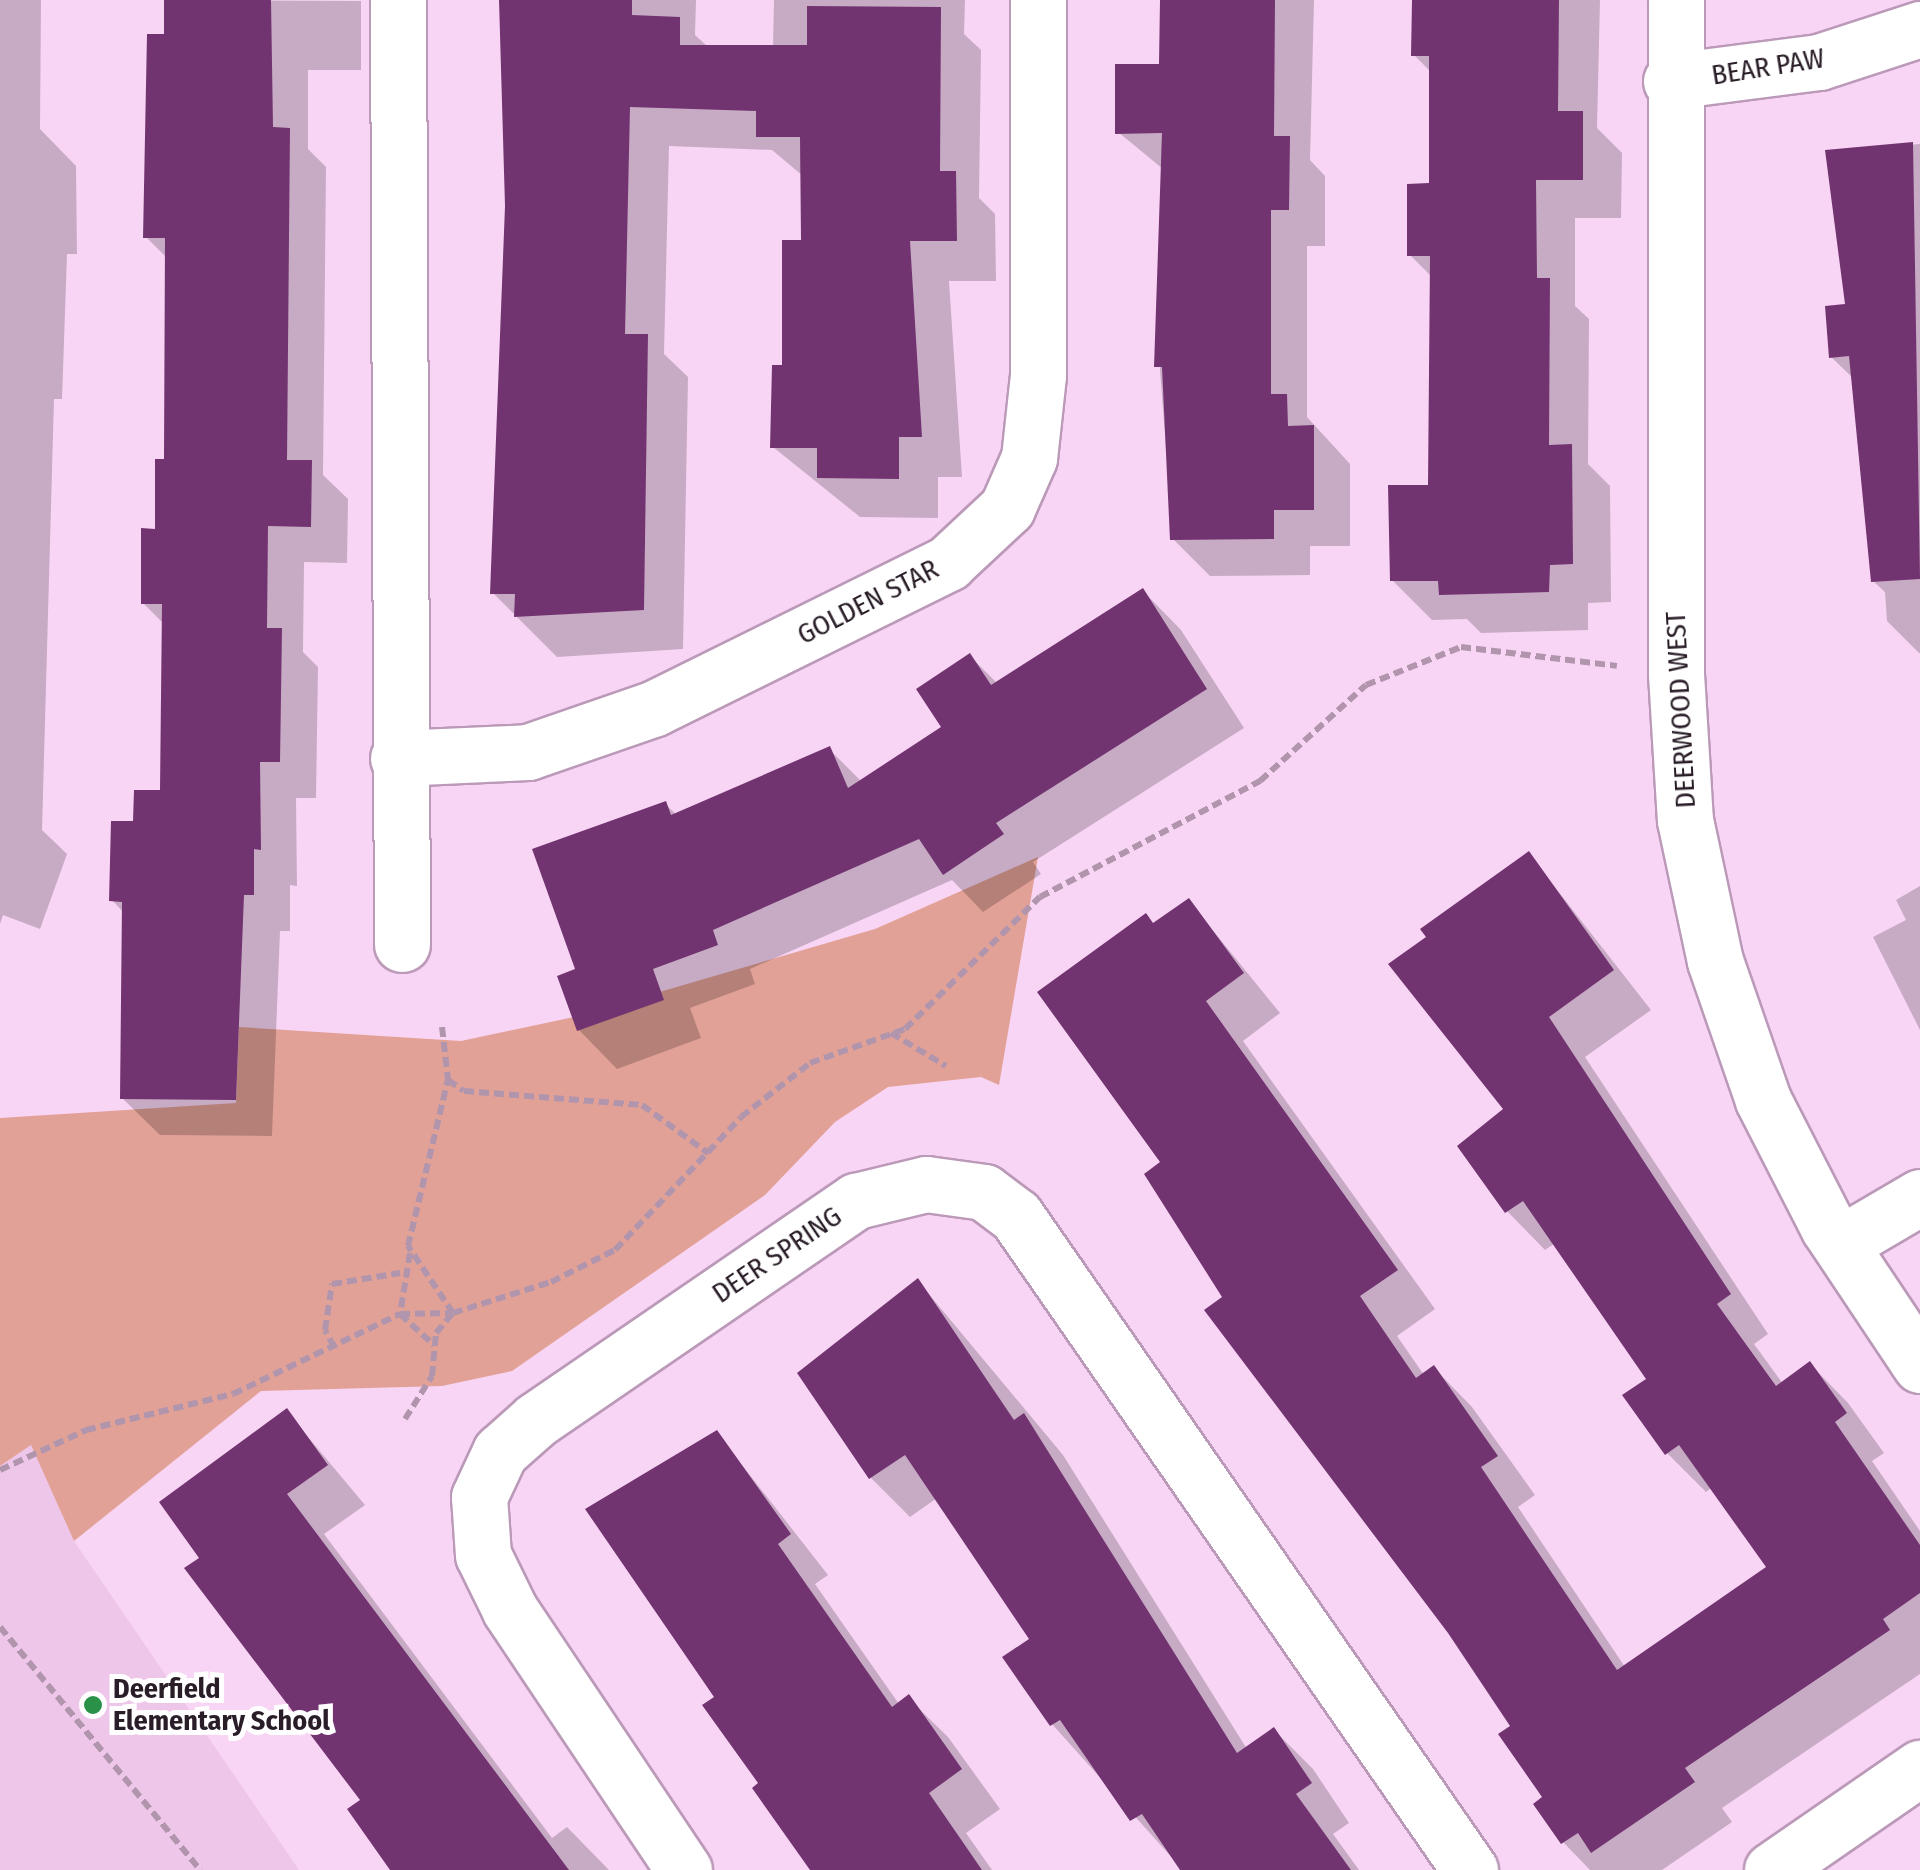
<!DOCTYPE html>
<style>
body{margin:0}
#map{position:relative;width:1920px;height:1870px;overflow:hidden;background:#f9d5f5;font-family:"Fira Sans Condensed",sans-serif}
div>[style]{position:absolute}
.built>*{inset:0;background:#eec6ea}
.green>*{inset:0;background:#e2a197}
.shadow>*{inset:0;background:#0003}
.building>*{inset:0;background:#723470}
.path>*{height:6px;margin-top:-3px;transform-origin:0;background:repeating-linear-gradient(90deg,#b095ad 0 10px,transparent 0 15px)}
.roads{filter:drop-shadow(2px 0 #bb99b8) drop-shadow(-2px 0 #bb99b8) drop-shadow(0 2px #bb99b8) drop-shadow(0 -2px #bb99b8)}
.minor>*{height:55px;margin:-27.5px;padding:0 27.5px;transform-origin:27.5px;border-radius:27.5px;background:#fff}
.dots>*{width:28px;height:28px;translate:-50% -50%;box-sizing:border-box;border:5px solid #fff;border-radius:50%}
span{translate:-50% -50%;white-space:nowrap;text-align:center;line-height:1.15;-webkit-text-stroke:10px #fff;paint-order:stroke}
.street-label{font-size:28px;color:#291d28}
.poi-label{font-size:28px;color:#291d28;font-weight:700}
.left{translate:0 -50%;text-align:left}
</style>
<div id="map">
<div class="built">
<div style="clip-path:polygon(0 1372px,74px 1541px,299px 1870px,0 1870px)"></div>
</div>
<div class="green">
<div style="clip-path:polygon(1038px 857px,999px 1085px,981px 1077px,888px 1087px,835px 1122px,765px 1195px,512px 1371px,442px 1386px,261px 1391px,74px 1541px,31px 1445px,0 1466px,0 1118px,236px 1103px,239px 1027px,461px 1041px,574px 1017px,875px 929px)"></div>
</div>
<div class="shadow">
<div style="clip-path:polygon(0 0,41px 0,40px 129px,76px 166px,77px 254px,67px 254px,62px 399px,54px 399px,42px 830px,67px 854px,40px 929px,3px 915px,0 924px)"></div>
<div style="clip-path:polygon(168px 0,361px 1px,361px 70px,308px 70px,308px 149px,326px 167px,323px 475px,348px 499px,347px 563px,304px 562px,303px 652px,318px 667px,316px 798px,296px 798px,297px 886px,290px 885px,290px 931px,280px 931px,272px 1136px,160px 1135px,122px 1098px,124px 913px,112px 900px,136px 824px,162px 792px,164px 624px,143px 603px,166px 461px,168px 259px,146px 237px)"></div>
<div style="clip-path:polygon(503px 0,696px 0,695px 35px,708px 47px,773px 47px,774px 0,965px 0,964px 34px,981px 50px,979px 198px,995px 214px,996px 281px,949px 281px,962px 477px,938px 477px,938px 518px,860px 517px,773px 447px,803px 243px,803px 176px,772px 150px,669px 146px,664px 354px,688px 377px,683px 649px,557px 657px,493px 593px,508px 206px)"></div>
<div style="clip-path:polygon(1161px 0,1314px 0,1310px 160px,1325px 176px,1325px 246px,1307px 246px,1307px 417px,1350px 464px,1350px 546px,1310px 546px,1310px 575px,1210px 576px,1173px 539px,1156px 318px,1163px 169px,1118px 132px,1162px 66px)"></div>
<div style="clip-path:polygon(1414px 0,1600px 0,1597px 128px,1622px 153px,1621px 218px,1575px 218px,1575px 306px,1589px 319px,1588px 464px,1610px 486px,1611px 602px,1588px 603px,1588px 630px,1481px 633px,1467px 619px,1432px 620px,1392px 580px,1431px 488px,1432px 277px,1410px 255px,1431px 186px,1432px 73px,1414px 55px)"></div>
<div style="clip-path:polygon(1920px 144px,1920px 653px,1919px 653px,1887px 621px,1885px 592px,1873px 581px,1854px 379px,1831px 357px,1848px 306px,1828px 152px)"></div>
<div style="clip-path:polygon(1143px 591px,1181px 630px,1244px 728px,1033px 862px,1041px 874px,983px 912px,952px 880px,750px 969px,755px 984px,690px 1008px,701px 1038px,617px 1069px,579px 1030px,578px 971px,665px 804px,677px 815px,829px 749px,862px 782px,945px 728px,970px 656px,998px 684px)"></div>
<div style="clip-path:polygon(1529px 854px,1651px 1010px,1585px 1057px,1768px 1334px,1754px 1344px,1783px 1384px,1810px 1364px,1848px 1403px,1884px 1453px,1872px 1461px,1920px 1531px,1920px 1674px,1722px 1808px,1732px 1822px,1662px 1870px,1590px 1870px,1563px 1842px,1514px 1726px,1225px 1298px,1164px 1163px,1155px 925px,1189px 901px,1280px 1013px,1243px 1041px,1435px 1309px,1397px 1336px,1424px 1375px,1434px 1368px,1472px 1407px,1535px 1495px,1518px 1507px,1625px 1667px,1770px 1567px,1712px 1487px,1706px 1492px,1667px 1453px,1649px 1379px,1555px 1243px,1545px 1250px,1507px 1211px,1507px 1110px,1429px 938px)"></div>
<div style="clip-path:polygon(1920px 886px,1920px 1030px,1873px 937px,1906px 920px,1896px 900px)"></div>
<div style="clip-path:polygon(918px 1281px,1063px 1455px,1247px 1749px,1274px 1730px,1313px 1769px,1349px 1823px,1333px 1834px,1359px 1870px,1183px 1870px,1052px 1724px,1032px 1640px,937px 1498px,910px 1517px,871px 1478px)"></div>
<div style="clip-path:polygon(287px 1412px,365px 1505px,324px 1534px,552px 1838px,567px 1827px,609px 1870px,393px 1870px,363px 1801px,202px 1558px)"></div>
<div style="clip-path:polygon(717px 1433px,828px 1575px,815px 1584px,899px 1704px,908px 1698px,948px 1737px,1000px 1809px,966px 1833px,992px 1870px,814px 1870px,717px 1697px)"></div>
</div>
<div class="building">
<div style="clip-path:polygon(164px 0,271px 0,273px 127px,290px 128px,287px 460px,312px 460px,311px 527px,268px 526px,267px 628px,282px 628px,280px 762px,260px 762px,261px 850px,254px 849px,254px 895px,244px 895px,236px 1100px,120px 1099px,122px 902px,109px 901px,111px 821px,133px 821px,134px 790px,160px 790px,162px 604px,141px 604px,141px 528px,155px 529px,155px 459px,164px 459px,165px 238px,143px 238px,147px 34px,164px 34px)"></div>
<div style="clip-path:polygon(499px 0,632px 0,632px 15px,680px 17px,680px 45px,807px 45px,807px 6px,941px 7px,940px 171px,956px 171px,957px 241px,910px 241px,922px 437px,899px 437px,899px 479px,817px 478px,817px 448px,770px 448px,772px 365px,782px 365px,782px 240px,801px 240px,800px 137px,756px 137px,756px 111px,630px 107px,625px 334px,648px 334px,644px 610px,514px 617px,515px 594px,490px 594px,505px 206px)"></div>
<div style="clip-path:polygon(1160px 0,1275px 0,1274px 136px,1290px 136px,1289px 210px,1271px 210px,1271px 394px,1287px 394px,1288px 426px,1314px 425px,1314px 510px,1274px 510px,1274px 539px,1170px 540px,1162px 367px,1154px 367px,1162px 133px,1115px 134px,1115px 64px,1159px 64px)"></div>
<div style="clip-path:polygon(1412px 0,1559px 0,1558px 111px,1583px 111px,1583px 180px,1536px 180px,1537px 278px,1550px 278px,1549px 445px,1572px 444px,1573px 564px,1550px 565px,1549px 592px,1439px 595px,1438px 581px,1390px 581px,1388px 485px,1428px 485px,1430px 256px,1407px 256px,1407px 184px,1429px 183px,1429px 56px,1411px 56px)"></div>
<div style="clip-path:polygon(1913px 142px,1920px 579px,1871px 582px,1849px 356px,1829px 358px,1825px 306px,1845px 304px,1825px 150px)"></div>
<div style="clip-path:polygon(1143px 588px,1207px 689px,996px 823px,1004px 834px,943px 875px,919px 839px,713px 930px,718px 945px,653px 969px,664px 1000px,577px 1031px,557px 976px,575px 969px,532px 849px,666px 801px,671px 815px,830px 746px,848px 788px,941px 727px,916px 689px,970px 653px,991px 685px)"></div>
<div style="clip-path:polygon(1529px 851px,1614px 970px,1549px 1017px,1731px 1294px,1717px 1304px,1776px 1386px,1810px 1361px,1847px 1413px,1835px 1422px,1920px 1545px,1920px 1593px,1883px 1619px,1890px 1630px,1685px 1768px,1695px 1782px,1591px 1853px,1578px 1833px,1561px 1844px,1533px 1804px,1542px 1797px,1498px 1734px,1510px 1726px,1448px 1633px,1204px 1310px,1222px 1297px,1144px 1174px,1160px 1162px,1037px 992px,1146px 913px,1153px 923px,1189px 898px,1244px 973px,1206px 1001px,1398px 1270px,1360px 1296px,1416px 1378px,1434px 1365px,1498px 1456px,1481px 1467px,1617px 1670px,1766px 1567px,1679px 1445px,1665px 1455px,1622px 1395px,1646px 1379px,1523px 1201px,1505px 1213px,1457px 1146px,1503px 1109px,1388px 964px,1426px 937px,1420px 929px)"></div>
<div style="clip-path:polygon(918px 1278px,1014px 1420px,1024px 1413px,1237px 1753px,1274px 1727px,1312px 1783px,1296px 1794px,1351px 1870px,1180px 1870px,1142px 1814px,1130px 1821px,1060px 1720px,1050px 1726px,1002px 1657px,1029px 1639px,905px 1455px,869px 1479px,797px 1373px)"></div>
<div style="clip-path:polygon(287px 1408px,328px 1465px,287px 1494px,569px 1870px,390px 1870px,347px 1809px,360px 1800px,184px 1568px,199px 1558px,159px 1502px)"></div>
<div style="clip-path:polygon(717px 1430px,791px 1534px,778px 1544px,892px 1707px,909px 1694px,962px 1769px,929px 1793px,982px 1870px,810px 1870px,752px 1788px,758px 1783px,702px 1705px,714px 1697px,585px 1509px)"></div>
</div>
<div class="path">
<div style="left:442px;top:1027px;width:53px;rotate:83.5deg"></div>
<div style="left:448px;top:1080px;width:19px;rotate:35deg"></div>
<div style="left:464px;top:1091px;width:179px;rotate:4.5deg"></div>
<div style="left:642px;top:1105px;width:82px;rotate:36deg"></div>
<div style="left:891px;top:1033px;width:64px;rotate:31deg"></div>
<div style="left:410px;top:1253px;width:62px;rotate:99.3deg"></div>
<div style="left:400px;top:1314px;width:46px;rotate:42.4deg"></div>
<div style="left:334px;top:1347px;width:19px;rotate:-118deg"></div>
<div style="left:325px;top:1330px;width:47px;rotate:-81.3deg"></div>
<div style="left:332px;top:1284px;width:69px;rotate:-9.2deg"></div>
<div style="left:405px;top:1419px;width:51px;rotate:-57.9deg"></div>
<div style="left:432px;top:1376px;width:43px;rotate:-84.7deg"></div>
<div style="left:436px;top:1333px;width:26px;rotate:-50deg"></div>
<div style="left:453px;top:1313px;width:81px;rotate:-123.9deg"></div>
<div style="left:408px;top:1246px;width:171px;rotate:-76.5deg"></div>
<div style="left:0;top:1470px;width:95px;rotate:-24.9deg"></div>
<div style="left:86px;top:1430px;width:151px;rotate:-13.8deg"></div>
<div style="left:233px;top:1394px;width:185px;rotate:-25.6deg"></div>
<div style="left:400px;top:1314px;width:53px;rotate:-1.1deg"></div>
<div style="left:453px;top:1313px;width:103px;rotate:-17.6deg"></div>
<div style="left:551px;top:1282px;width:72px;rotate:-26.6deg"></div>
<div style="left:615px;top:1250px;width:183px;rotate:-46.5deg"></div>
<div style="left:741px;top:1117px;width:88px;rotate:-38deg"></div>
<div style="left:810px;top:1063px;width:101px;rotate:-19.7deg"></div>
<div style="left:905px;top:1029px;width:189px;rotate:-44.4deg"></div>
<div style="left:1040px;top:897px;width:249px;rotate:-27.8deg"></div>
<div style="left:1260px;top:781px;width:143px;rotate:-42.2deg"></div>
<div style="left:1366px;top:685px;width:102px;rotate:-21.8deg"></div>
<div style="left:1461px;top:647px;width:157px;rotate:6.9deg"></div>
<div style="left:0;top:1627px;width:315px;rotate:50.5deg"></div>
</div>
<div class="roads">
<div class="minor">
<div style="left:398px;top:0;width:944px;rotate:89.76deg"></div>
<div style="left:1676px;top:0;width:674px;rotate:90deg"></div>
<div style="left:1676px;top:674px;width:146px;rotate:86.5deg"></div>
<div style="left:1685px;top:820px;width:144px;rotate:78deg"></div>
<div style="left:1715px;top:961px;width:147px;rotate:70.9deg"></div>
<div style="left:1763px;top:1100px;width:143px;rotate:62.9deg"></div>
<div style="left:1828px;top:1227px;width:166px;rotate:56.3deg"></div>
<div style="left:1671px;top:81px;width:149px;rotate:-7.3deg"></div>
<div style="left:1819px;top:62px;width:106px;rotate:-18.1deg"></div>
<div style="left:398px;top:758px;width:130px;rotate:-2.6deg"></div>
<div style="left:528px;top:752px;width:134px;rotate:-19.1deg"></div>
<div style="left:655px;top:708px;width:327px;rotate:-26.3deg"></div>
<div style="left:948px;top:563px;width:81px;rotate:-43deg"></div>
<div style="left:1007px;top:508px;width:55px;rotate:-66.3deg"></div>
<div style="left:1029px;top:458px;width:83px;rotate:-83.8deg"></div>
<div style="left:1038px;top:375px;width:375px;rotate:-90deg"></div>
<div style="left:1840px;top:1244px;width:93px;rotate:-30.4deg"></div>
<div style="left:684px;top:1870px;width:313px;rotate:-123.8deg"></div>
<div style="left:510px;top:1610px;width:61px;rotate:-116.1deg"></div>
<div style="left:483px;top:1555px;width:58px;rotate:-93.9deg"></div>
<div style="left:479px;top:1497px;width:50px;rotate:-65deg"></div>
<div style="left:500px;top:1452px;width:48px;rotate:-41.6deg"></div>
<div style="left:536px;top:1420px;width:388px;rotate:-34.4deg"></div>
<div style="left:856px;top:1201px;width:72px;rotate:-13.7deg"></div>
<div style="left:926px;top:1184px;width:59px;rotate:7.9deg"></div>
<div style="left:984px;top:1192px;width:40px;rotate:37deg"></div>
<div style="left:1016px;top:1216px;width:796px;rotate:55.23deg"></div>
<div style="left:1772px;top:1870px;width:180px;rotate:-34.6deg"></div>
</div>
</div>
<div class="dots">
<div style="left:93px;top:1705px;background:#299148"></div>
</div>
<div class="street-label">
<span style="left:1768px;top:67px;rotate:-9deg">BEAR PAW</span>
<span style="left:868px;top:602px;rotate:-27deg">GOLDEN STAR</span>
<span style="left:1681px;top:710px;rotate:-93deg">DEERWOOD WEST</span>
<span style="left:777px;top:1255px;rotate:-34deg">DEER SPRING</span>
</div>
<div class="poi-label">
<span class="left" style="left:113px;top:1705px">Deerfield<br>Elementary School</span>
</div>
</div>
